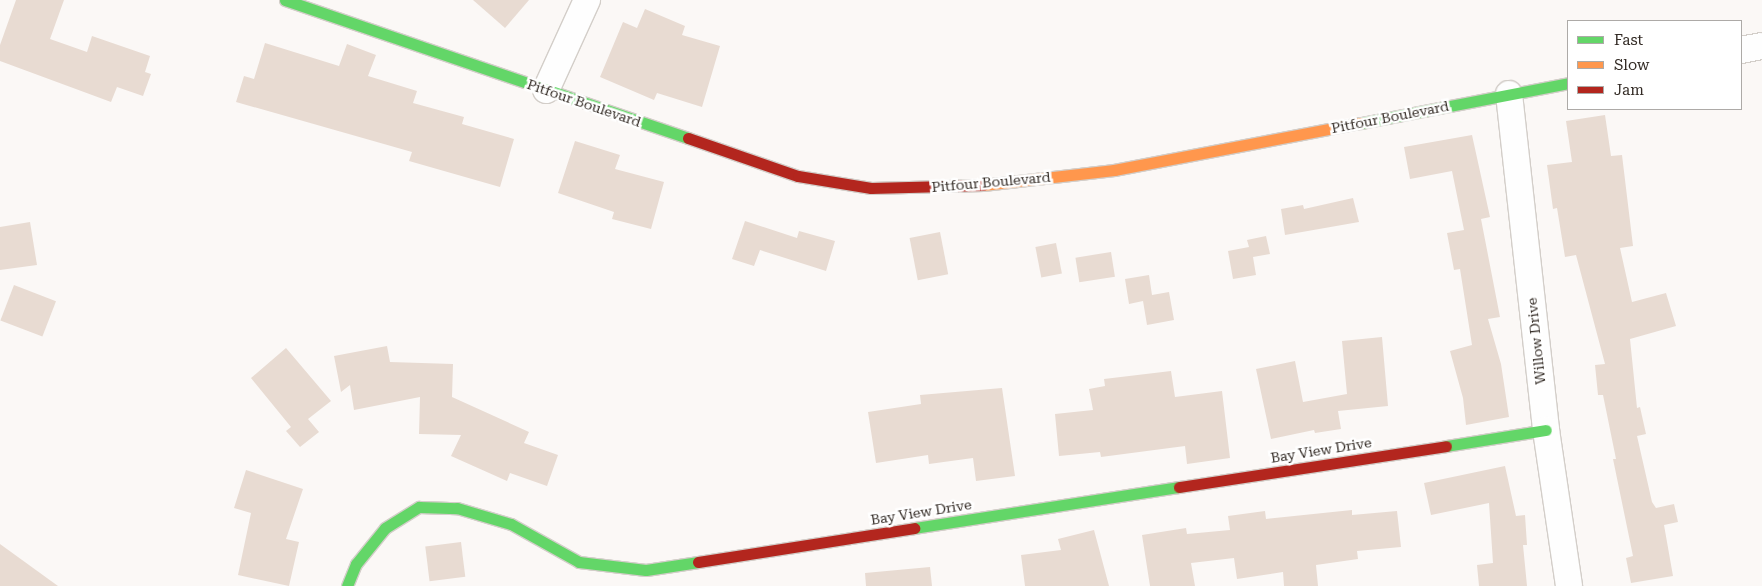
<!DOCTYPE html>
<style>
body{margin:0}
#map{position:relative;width:1762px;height:586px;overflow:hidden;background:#fbf8f6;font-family:"Roboto Serif",serif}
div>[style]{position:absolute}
.building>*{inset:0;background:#e8dbd2;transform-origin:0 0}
.roads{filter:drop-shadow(1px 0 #d3cec9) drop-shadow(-1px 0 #d3cec9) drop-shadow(0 1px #d3cec9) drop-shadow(0 -1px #d3cec9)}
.street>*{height:26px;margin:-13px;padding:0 13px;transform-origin:13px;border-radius:13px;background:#fefefe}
.fast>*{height:11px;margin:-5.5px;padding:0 5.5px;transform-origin:5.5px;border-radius:5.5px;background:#63d668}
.slow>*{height:11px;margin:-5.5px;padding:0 5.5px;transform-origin:5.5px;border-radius:5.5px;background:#ff974d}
.jam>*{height:11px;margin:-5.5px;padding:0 5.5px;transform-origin:5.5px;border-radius:5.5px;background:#b3261e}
span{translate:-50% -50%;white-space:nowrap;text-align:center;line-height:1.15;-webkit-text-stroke:5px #fff;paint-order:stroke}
.street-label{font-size:14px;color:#322a24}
.legend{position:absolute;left:1567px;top:20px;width:175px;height:90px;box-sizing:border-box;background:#fff;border:1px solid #adaaa7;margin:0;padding:6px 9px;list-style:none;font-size:15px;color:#322a24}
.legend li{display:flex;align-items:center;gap:10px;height:25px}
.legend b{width:25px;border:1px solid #adaaa7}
</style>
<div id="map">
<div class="building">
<div style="clip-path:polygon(16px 0,64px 0,50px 39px,87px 52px,92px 36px,150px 56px,145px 72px,151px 74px,143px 96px,117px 87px,111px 102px,0 61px,0 45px)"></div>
<div style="clip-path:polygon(473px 0,529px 0,505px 28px)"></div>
<div style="clip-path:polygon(645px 9px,685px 26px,682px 35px,720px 46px,702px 107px,657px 93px,654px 100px,600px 77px,623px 22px,637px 28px)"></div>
<div style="clip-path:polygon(265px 43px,339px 66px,347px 44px,376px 55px,368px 76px,417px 91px,413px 103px,464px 117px,462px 124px,514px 139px,500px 187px,409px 161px,412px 152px,236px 102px,244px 76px,254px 79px)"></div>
<div style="clip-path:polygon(1605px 115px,1611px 156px,1622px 155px,1633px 246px,1620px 248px,1632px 302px,1666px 293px,1676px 326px,1630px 339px,1637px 408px,1640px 407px,1646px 434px,1637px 436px,1652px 502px,1656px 508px,1674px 504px,1678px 522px,1664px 525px,1673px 576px,1631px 583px,1626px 558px,1633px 556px,1613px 459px,1616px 459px,1603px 395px,1598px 395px,1595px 365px,1605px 364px,1576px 255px,1565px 257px,1557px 208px,1553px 209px,1547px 165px,1572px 162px,1566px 121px)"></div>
<div style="clip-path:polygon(1472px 135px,1490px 217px,1481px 219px,1500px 317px,1488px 319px,1501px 364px,1509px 417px,1466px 425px,1463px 398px,1450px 351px,1472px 345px,1460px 269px,1454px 270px,1447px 233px,1464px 230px,1452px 171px,1410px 179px,1404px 147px)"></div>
<div style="clip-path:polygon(575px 141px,620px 155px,615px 169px,664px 182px,651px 229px,612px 219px,614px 212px,558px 193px)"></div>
<div style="clip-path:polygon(1353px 198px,1359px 222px,1285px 235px,1281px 209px,1303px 205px,1304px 209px)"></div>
<div style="clip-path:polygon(745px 221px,797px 238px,799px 231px,835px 241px,826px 271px,760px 250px,754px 266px,732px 259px)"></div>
<div style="clip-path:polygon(30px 222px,37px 265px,0 270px,0 227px)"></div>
<div style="left:940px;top:232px;width:43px;height:31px;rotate:79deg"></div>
<div style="clip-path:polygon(1266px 236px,1270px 254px,1253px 257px,1256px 275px,1233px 279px,1228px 251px,1249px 247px,1247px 240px)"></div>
<div style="left:1056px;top:243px;width:31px;height:21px;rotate:79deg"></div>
<div style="left:1111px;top:252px;width:25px;height:36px;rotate:81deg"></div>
<div style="clip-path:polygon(1149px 275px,1152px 295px,1169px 292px,1174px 320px,1147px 325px,1143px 301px,1129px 304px,1125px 279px)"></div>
<div style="left:14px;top:285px;width:45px;height:38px;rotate:21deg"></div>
<div style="clip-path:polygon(1382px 337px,1388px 406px,1338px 411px,1341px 429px,1315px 433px,1314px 430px,1271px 439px,1256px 369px,1295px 361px,1303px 402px,1347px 394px,1342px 341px)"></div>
<div style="clip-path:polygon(387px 346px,390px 362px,453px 364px,452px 397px,529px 432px,524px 443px,558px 455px,547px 486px,510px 473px,507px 481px,451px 456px,461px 435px,419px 434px,420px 397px,354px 410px,350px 385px,341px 392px,334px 356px)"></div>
<div style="clip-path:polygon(286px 348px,331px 401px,308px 419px,319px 432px,300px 447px,286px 431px,291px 427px,251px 378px)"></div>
<div style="clip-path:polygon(1171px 371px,1175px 397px,1222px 391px,1230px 458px,1187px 464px,1185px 446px,1101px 457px,1100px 452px,1059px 456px,1055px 414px,1093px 410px,1089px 389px,1105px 386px,1104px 379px)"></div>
<div style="clip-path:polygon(1002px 388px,1015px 476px,976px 481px,973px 458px,929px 464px,928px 455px,876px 463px,868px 412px,921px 404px,920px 395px)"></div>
<div style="clip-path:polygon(1505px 466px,1516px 516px,1525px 515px,1527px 545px,1523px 545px,1527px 586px,1479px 586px,1477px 565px,1493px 563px,1489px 503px,1431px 515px,1424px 483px)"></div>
<div style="clip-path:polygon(246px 470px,303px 489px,286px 539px,299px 542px,289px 586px,238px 575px,251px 513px,234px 508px)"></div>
<div style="clip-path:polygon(1352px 510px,1352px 515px,1397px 511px,1401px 547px,1357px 551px,1358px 559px,1316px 565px,1318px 586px,1284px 586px,1283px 572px,1237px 579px,1234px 558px,1191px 563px,1195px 586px,1150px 586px,1142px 535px,1186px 528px,1187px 534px,1230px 530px,1228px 516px,1265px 511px,1266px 519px)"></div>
<div style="clip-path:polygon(1094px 530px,1109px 586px,1025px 586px,1021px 555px,1061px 550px,1058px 539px)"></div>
<div style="left:461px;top:542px;width:35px;height:36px;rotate:83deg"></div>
<div style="clip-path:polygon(0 544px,58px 586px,0 586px)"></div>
<div style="clip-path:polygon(930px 567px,932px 586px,866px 586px,865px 573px)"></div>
</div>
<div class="roads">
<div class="street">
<div style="left:1741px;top:50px;width:21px;rotate:-11deg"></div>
<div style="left:546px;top:90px;width:99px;rotate:-65.5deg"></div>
<div style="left:1509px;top:94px;width:338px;rotate:83.7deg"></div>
<div style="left:1546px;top:430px;width:158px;rotate:81.6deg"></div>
</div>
<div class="fast">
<div style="left:285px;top:0;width:426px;rotate:18.9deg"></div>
<div style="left:1361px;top:123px;width:211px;rotate:-10.9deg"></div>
<div style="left:1446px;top:446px;width:101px;rotate:-9.1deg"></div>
<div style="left:914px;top:528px;width:268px;rotate:-8.8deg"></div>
<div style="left:347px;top:586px;width:24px;rotate:-68deg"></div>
<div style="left:356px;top:564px;width:46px;rotate:-51.1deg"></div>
<div style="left:385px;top:528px;width:40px;rotate:-32deg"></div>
<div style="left:419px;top:507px;width:38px;rotate:2deg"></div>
<div style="left:457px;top:508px;width:56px;rotate:16.5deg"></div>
<div style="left:511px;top:524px;width:78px;rotate:29.2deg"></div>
<div style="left:579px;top:562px;width:67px;rotate:6.8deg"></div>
<div style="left:646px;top:570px;width:53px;rotate:-8.7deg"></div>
</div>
<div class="slow">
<div style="left:983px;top:185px;width:132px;rotate:-6.5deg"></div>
<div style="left:1114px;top:170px;width:251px;rotate:-10.8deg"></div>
</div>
<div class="jam">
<div style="left:688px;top:138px;width:116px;rotate:19.1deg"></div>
<div style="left:798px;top:176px;width:74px;rotate:9.3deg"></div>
<div style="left:871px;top:188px;width:112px;rotate:-1.5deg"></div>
<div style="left:1179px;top:487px;width:270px;rotate:-8.7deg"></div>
<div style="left:698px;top:562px;width:219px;rotate:-8.9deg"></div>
</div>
</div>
<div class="street-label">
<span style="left:584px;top:103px;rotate:19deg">Pitfour Boulevard</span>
<span style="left:1390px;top:117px;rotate:-11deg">Pitfour Boulevard</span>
<span style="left:991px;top:182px;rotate:-5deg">Pitfour Boulevard</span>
<span style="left:1536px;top:341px;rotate:-96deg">Willow Drive</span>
<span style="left:1321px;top:450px;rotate:-9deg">Bay View Drive</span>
<span style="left:921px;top:512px;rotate:-9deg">Bay View Drive</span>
</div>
<ul class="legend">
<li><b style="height:6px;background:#63d668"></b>Fast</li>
<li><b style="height:6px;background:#ff974d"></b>Slow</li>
<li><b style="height:6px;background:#b3261e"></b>Jam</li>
</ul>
</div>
